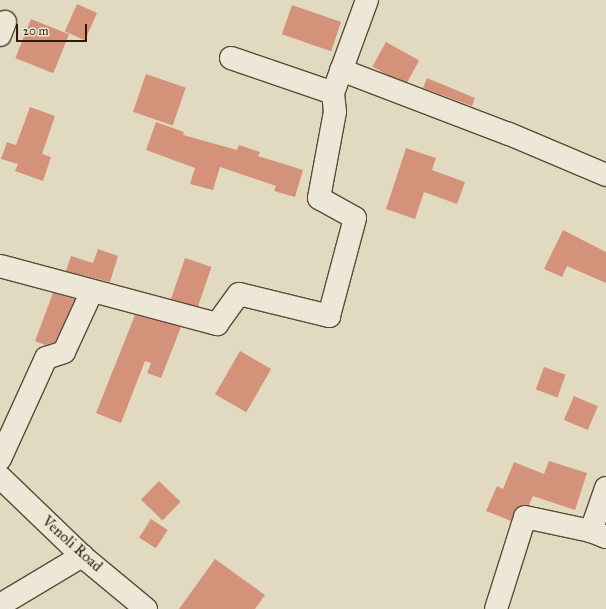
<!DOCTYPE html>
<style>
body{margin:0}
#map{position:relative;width:606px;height:609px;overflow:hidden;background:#e2dac0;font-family:"IM FELL Great Primer",serif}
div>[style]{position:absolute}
.building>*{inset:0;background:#d5927a;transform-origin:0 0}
.roads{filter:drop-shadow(1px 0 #5d4a35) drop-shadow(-1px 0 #5d4a35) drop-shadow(0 1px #5d4a35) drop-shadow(0 -1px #5d4a35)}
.minor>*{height:22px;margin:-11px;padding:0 11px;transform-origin:11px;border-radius:11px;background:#ece7d6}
span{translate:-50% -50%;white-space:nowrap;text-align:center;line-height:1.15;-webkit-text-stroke:3px #ece7d6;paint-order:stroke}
.street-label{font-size:15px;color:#311a07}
.scale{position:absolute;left:16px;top:24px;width:71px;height:18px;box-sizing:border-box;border:2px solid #311a07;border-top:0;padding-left:5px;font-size:12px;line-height:14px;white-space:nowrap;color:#311a07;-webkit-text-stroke:3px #ece7d6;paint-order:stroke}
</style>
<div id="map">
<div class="building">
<div style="left:77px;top:4px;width:22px;height:30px;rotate:24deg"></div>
<div style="left:292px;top:5px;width:52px;height:31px;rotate:19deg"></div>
<div style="left:31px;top:19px;width:41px;height:42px;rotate:22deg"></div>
<div style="left:386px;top:42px;width:38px;height:28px;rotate:29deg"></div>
<div style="left:146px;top:74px;width:42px;height:40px;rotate:19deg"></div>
<div style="clip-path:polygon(427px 78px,475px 98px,472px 106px,423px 88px)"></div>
<div style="clip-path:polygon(30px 107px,55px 116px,42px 154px,51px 157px,43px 181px,15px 171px,18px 164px,1px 159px,7px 142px,16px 145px)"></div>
<div style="clip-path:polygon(156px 122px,184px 132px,183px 135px,237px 150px,239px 145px,260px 152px,258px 156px,303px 170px,295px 197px,274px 191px,276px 186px,220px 167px,213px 190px,190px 184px,195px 168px,146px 150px)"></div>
<div style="clip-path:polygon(406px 148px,436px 158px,432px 170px,465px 182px,457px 204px,424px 192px,415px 219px,386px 209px)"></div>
<div style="clip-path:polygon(563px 230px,606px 252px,606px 283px,567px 266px,562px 277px,544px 269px)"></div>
<div style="clip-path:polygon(98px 249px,118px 256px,110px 282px,66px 271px,71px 256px,93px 263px)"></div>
<div style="left:185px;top:258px;width:28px;height:43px;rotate:19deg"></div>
<div style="clip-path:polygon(53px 293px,75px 299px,55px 342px,45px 345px,35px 341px)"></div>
<div style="clip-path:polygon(135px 315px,181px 327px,161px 378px,147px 373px,151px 363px,145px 361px,121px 423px,96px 413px)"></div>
<div style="left:240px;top:351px;width:36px;height:50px;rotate:30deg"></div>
<div style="left:544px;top:367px;width:23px;height:24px;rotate:20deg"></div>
<div style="left:574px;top:396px;width:26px;height:26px;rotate:23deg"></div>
<div style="clip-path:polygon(549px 461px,587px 473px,575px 510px,533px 496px,529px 505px,516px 508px,511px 521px,486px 511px,497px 486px,503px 489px,514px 462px,544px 474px)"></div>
<div style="left:159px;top:481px;width:30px;height:26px;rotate:44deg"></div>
<div style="left:151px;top:519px;width:20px;height:22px;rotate:33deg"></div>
<div style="clip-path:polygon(215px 559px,265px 595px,255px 609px,179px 609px)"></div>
</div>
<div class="roads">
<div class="minor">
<div style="left:0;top:35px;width:14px;rotate:-69deg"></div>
<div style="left:231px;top:58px;width:108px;rotate:18.9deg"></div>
<div style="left:341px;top:70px;width:180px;rotate:20.9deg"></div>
<div style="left:509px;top:134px;width:105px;rotate:22.9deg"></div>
<div style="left:0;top:266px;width:225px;rotate:15deg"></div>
<div style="left:217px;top:324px;width:37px;rotate:-54deg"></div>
<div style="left:239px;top:294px;width:93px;rotate:13.7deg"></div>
<div style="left:329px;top:316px;width:101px;rotate:-75.1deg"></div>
<div style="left:355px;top:218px;width:41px;rotate:-150.9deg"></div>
<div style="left:319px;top:198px;width:87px;rotate:-79.5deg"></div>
<div style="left:335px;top:112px;width:19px;rotate:-96deg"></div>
<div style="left:333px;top:93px;width:99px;rotate:-69.9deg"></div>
<div style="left:0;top:459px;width:111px;rotate:-65.5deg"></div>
<div style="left:46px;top:358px;width:19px;rotate:-18deg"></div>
<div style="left:64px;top:352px;width:67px;rotate:-65.3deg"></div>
<div style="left:0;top:477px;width:114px;rotate:43.9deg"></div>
<div style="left:82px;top:556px;width:83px;rotate:39.6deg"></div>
<div style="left:606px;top:488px;width:46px;rotate:109.2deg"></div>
<div style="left:591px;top:531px;width:16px;rotate:22deg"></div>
<div style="left:0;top:605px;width:96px;rotate:-30.9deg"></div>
<div style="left:496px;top:609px;width:96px;rotate:-72.5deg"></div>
<div style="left:525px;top:517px;width:67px;rotate:12deg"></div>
</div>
</div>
<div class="street-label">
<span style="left:72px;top:544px;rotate:42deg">Venoli Road</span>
</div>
<div class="scale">20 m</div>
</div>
